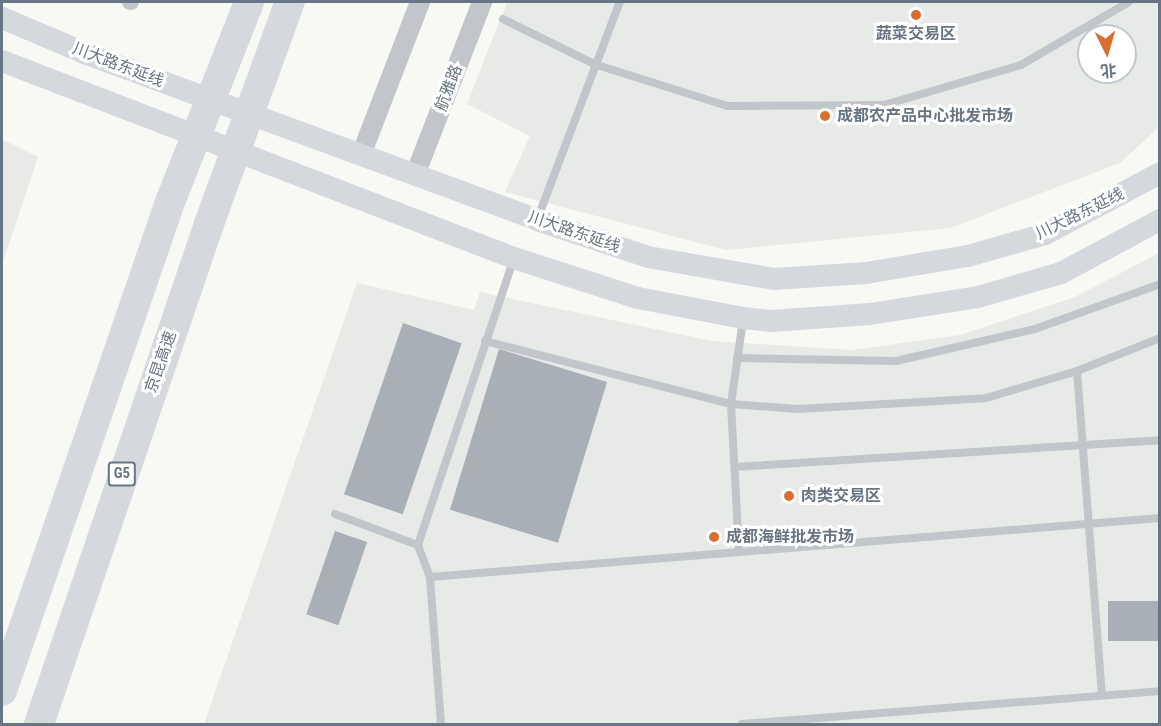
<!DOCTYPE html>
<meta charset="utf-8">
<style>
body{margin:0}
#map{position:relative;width:1161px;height:726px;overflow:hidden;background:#f8f8f5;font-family:"Roboto Condensed","Noto Sans SC",sans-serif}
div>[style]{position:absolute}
.built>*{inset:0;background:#e8eae8}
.building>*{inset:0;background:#a8afb6;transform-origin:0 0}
.service>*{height:8px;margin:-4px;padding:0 4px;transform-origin:4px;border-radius:4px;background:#c2c5c9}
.minor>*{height:16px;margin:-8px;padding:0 8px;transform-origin:8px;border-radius:8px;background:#c2c5c9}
.tertiary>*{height:20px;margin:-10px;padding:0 10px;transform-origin:10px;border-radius:10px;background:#c2c5c9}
.secondary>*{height:22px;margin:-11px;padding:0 11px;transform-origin:11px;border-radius:11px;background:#d5d8dd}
.motorway>*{height:30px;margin:-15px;padding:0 15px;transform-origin:15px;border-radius:15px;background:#d5d8dd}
.dots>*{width:16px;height:16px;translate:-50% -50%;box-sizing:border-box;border:3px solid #fff;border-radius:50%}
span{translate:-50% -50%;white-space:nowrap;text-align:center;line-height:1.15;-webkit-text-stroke:6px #fff;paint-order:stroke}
.shield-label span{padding:2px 4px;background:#fff;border:2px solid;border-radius:4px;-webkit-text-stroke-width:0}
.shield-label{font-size:15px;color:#687585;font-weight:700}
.poi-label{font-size:16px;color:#687585;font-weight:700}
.left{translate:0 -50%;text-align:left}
.street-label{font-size:16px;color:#687585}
.frame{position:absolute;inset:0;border:3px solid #687585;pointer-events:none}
.north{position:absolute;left:1077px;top:24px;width:60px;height:60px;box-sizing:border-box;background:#fff;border:2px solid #c3c8ce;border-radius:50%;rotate:175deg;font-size:16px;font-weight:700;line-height:24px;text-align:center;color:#687585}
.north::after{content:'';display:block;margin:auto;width:21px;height:27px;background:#dc6d31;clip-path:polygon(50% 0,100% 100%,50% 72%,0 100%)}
</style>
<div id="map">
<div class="built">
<div style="clip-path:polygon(evenodd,507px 2px,1159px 2px,1159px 127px,1120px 163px,950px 228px,726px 250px,505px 192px,530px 136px,467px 104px,507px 2px,1089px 36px,1125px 36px,1125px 72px,1089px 72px,1089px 36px)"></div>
<div style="clip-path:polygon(2px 139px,38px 157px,2px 264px)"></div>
<div style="clip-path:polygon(1159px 253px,1159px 724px,204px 724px,357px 283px,474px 310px,480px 292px,712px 341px,852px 350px,960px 335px,1075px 297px)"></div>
</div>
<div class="building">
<div style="left:403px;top:323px;width:62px;height:181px;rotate:19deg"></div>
<div style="left:499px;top:349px;width:113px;height:168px;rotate:17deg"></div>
<div style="left:335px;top:531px;width:34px;height:88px;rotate:19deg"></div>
<div style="left:1160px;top:601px;width:40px;height:52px;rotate:90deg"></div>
</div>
<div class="service">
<div style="left:503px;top:19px;width:102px;rotate:26.3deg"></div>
<div style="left:594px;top:64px;width:139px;rotate:17.5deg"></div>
<div style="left:727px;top:106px;width:157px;rotate:-0.4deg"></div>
<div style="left:884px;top:105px;width:143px;rotate:-16.3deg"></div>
<div style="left:1021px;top:65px;width:125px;rotate:-30.3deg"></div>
<div style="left:537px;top:220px;width:233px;rotate:-69.2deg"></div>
<div style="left:485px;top:341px;width:254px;rotate:14.4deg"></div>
<div style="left:731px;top:404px;width:67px;rotate:4.3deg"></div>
<div style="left:798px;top:409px;width:188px;rotate:-3.3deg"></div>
<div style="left:986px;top:398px;width:95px;rotate:-16.5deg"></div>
<div style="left:1077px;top:371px;width:89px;rotate:-21.7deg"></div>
<div style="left:737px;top:358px;width:159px;rotate:1.1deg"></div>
<div style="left:896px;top:361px;width:143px;rotate:-13deg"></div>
<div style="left:1035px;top:329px;width:133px;rotate:-19.8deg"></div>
<div style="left:1077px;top:371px;width:325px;rotate:85.6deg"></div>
<div style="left:735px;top:467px;width:426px;rotate:-3.6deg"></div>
<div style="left:335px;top:514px;width:89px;rotate:20.5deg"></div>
<div style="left:739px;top:552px;width:148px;rotate:-93.1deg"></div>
<div style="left:731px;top:404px;width:85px;rotate:-81.9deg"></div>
<div style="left:430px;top:577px;width:34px;rotate:-111deg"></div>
<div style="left:418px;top:545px;width:303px;rotate:-71.5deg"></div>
<div style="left:441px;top:724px;width:147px;rotate:-94.3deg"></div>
<div style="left:430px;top:577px;width:732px;rotate:-4.62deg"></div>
<div style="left:742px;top:724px;width:419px;rotate:-4.5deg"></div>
</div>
<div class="minor">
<div style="left:130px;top:2px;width:1px"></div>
</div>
<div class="tertiary">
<div style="left:361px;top:155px;width:164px;rotate:-68.9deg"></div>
<div style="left:415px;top:175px;width:186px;rotate:-68.8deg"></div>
</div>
<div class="secondary">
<div style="left:2px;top:18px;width:92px;rotate:23deg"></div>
<div style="left:87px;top:54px;width:480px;rotate:20.2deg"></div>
<div style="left:537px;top:220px;width:117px;rotate:18.4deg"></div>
<div style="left:648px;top:257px;width:128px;rotate:9.9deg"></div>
<div style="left:774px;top:279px;width:92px;rotate:-3.7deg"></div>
<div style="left:866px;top:273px;width:103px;rotate:-9.5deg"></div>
<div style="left:968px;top:256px;width:80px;rotate:-15.9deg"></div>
<div style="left:1045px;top:234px;width:130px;rotate:-27.9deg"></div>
<div style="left:2px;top:61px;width:549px;rotate:21.05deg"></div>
<div style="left:514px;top:258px;width:130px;rotate:17.9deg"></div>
<div style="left:638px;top:298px;width:107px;rotate:10.8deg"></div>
<div style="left:743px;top:318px;width:28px;rotate:6deg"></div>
<div style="left:771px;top:321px;width:99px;rotate:-4deg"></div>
<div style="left:870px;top:314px;width:109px;rotate:-8.9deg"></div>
<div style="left:978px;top:297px;width:86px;rotate:-16.1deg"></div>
<div style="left:1061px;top:273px;width:112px;rotate:-28.2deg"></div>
</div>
<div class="motorway">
<div style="left:2px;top:691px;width:517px;rotate:-71.04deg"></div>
<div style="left:170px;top:202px;width:215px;rotate:-68.4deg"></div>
<div style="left:39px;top:724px;width:528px;rotate:-71.22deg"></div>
<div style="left:209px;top:224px;width:236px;rotate:-70deg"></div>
</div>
<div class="dots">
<div style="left:916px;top:15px;background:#dc6d31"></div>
<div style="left:825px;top:116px;background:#dc6d31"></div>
<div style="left:789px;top:496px;background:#dc6d31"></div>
<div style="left:714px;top:537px;background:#dc6d31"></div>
</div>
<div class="shield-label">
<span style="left:122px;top:474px">G5</span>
</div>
<div class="poi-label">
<span style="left:916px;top:34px">蔬菜交易区</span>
<span class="left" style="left:837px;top:116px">成都农产品中心批发市场</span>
<span class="left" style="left:801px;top:496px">肉类交易区</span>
<span class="left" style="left:726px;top:537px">成都海鲜批发市场</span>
</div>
<div class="street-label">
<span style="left:118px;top:65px;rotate:21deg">川大路东延线</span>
<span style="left:449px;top:88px;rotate:-69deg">航雅路</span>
<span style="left:1080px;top:214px;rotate:-26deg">川大路东延线</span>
<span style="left:574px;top:232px;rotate:19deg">川大路东延线</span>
<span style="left:161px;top:362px;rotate:-71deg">京昆高速</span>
</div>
<div class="frame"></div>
<div class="north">北</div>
</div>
